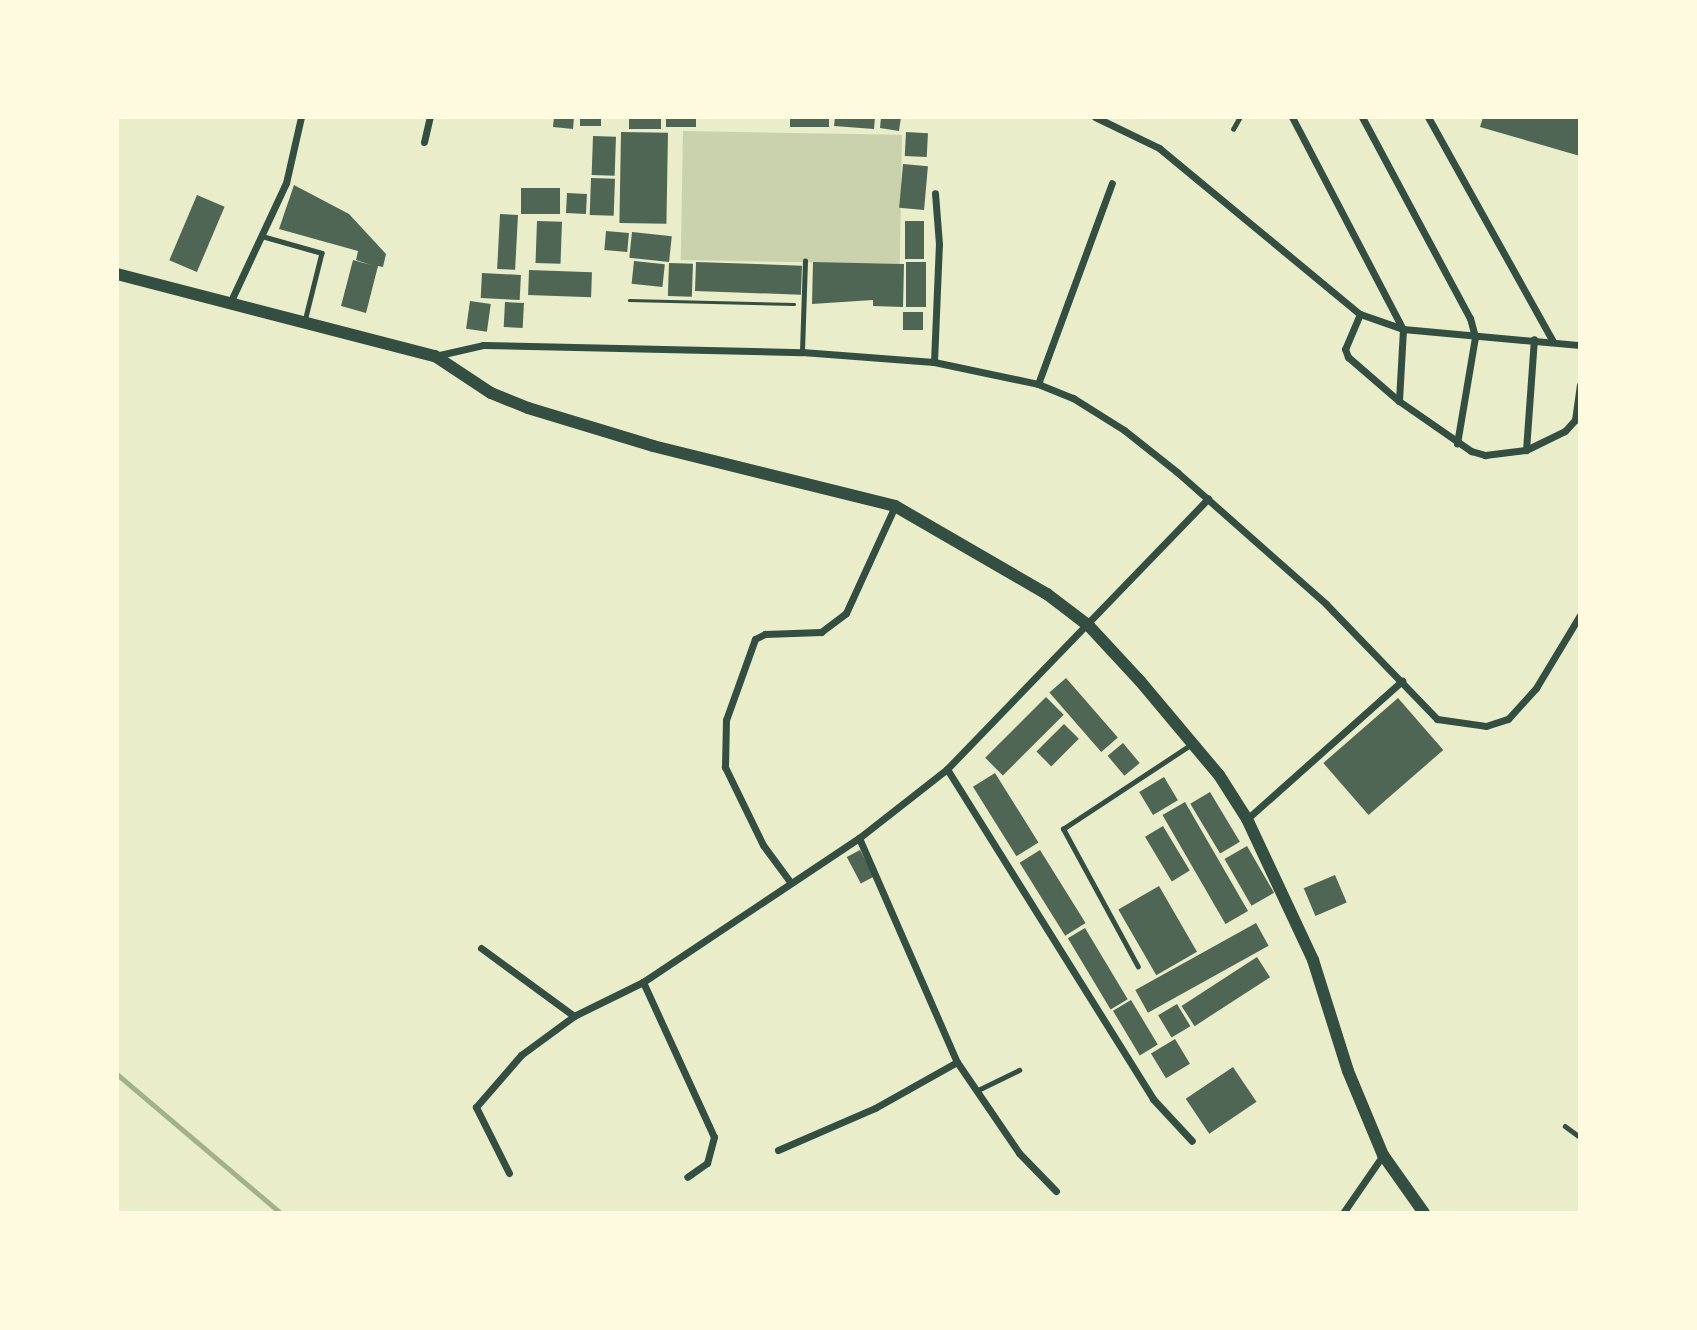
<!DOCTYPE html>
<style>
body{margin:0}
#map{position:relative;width:1697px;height:1330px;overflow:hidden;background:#e9edc9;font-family:Montserrat,sans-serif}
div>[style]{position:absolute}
.green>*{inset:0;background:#cad2ad;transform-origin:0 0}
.stream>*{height:4.5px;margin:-2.25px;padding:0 2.25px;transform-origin:2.25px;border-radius:2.25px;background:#a3b18a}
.building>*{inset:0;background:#4f6655;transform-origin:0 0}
.path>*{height:2.5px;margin:-1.25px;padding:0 1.25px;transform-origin:1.25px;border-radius:1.25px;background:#344e41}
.service>*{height:4.5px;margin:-2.25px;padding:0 2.25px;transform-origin:2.25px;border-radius:2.25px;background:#344e41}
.minor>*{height:7px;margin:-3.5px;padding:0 3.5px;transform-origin:3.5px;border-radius:3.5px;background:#344e41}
.tertiary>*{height:12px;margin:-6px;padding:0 6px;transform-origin:6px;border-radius:6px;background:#344e41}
span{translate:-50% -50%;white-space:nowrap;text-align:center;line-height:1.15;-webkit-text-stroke:6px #fefae0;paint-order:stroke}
.frame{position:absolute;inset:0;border:119px solid #fefae0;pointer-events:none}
</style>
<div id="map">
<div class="green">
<div style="left:683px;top:131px;width:219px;height:129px;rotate:1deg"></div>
</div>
<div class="stream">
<div style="left:117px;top:1074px;width:215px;rotate:40.3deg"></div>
</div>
<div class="building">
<div style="clip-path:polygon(554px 117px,574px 117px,573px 129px,553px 127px)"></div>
<div style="left:580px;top:117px;width:21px;height:9px"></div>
<div style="left:629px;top:117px;width:32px;height:12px"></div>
<div style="left:666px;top:117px;width:30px;height:10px"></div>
<div style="left:790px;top:117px;width:39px;height:10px"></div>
<div style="clip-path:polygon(835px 117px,875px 117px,874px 129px,834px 126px)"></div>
<div style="clip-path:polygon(881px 117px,901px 117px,899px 131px,880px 128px)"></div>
<div style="clip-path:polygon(1483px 117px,1580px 117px,1580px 156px,1480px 127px)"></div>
<div style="left:621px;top:132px;width:47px;height:91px;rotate:1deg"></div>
<div style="left:906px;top:132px;width:22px;height:24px;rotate:3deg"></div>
<div style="left:593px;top:136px;width:23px;height:39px;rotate:2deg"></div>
<div style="left:903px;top:164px;width:25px;height:44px;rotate:5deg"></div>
<div style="left:591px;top:178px;width:24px;height:37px;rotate:2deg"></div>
<div style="clip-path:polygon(294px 185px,349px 214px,386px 254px,383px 267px,378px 266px,366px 313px,341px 306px,353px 260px,371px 265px,356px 260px,358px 251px,279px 229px)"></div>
<div style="left:521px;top:188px;width:39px;height:26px"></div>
<div style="left:567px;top:193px;width:20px;height:20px;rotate:3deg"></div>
<div style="left:197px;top:195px;width:30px;height:71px;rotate:23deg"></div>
<div style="left:500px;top:214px;width:18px;height:55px;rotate:3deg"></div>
<div style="left:537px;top:221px;width:25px;height:42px;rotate:2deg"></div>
<div style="left:905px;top:221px;width:19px;height:38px"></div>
<div style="left:606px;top:231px;width:23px;height:19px;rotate:5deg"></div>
<div style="left:632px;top:232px;width:40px;height:26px;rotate:6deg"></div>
<div style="left:634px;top:261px;width:31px;height:23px;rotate:6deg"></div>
<div style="left:696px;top:262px;width:106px;height:29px;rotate:2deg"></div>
<div style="clip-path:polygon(813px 262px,904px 264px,903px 307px,873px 306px,873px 300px,812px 304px)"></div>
<div style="left:906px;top:262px;width:20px;height:45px"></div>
<div style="left:669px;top:263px;width:24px;height:33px;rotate:2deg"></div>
<div style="left:529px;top:270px;width:63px;height:25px;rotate:2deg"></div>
<div style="left:482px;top:273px;width:39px;height:25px;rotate:3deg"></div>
<div style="left:470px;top:301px;width:21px;height:28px;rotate:8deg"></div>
<div style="left:505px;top:302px;width:19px;height:25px;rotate:3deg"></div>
<div style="left:903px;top:312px;width:20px;height:18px"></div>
<div style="left:1066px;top:678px;width:79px;height:22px;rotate:49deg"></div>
<div style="left:1046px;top:697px;width:25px;height:86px;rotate:45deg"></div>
<div style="left:1398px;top:698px;width:69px;height:99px;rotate:49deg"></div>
<div style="left:1064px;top:724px;width:21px;height:39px;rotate:45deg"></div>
<div style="left:1123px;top:743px;width:26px;height:20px;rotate:50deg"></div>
<div style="left:995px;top:773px;width:82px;height:26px;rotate:58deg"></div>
<div style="left:1164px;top:777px;width:27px;height:29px;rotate:59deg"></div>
<div style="left:1210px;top:792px;width:58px;height:23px;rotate:59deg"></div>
<div style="left:1185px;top:802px;width:126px;height:26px;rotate:60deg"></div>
<div style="left:1163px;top:826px;width:52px;height:21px;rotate:59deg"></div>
<div style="left:1247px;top:846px;width:54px;height:26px;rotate:60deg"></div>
<div style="left:860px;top:850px;width:30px;height:15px;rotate:62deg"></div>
<div style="left:1040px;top:850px;width:86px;height:24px;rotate:58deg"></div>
<div style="left:1335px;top:875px;width:30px;height:34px;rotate:67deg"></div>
<div style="left:1159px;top:886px;width:76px;height:47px;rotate:60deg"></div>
<div style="left:1256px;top:923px;width:26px;height:138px;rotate:61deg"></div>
<div style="left:1085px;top:928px;width:83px;height:20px;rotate:59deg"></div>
<div style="left:1257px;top:957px;width:24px;height:90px;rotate:57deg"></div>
<div style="left:1131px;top:1000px;width:52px;height:21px;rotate:59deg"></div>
<div style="left:1177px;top:1004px;width:26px;height:22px;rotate:59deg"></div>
<div style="left:1175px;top:1039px;width:29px;height:28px;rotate:59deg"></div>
<div style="left:1233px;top:1067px;width:42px;height:57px;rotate:56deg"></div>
</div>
<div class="path">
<div style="left:629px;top:300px;width:165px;rotate:1.4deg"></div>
</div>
<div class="service">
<div style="left:1233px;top:129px;width:14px;rotate:-60deg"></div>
<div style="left:262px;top:236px;width:62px;rotate:15.8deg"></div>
<div style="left:322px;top:253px;width:70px;rotate:104deg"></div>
<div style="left:802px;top:351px;width:90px;rotate:-88.1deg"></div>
<div style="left:1138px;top:967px;width:157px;rotate:-118.5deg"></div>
<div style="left:1063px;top:829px;width:154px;rotate:-33.4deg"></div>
<div style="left:976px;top:1091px;width:48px;rotate:-26deg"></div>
<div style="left:1565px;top:1126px;width:19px;rotate:36deg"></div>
</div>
<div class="minor">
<div style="left:1095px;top:117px;width:71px;rotate:25.8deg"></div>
<div style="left:1159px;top:148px;width:261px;rotate:39.6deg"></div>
<div style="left:1360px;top:314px;width:46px;rotate:19.2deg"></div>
<div style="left:1403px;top:329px;width:178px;rotate:5.2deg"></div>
<div style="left:1292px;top:117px;width:239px;rotate:62.4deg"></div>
<div style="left:1403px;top:329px;width:72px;rotate:93.2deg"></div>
<div style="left:1362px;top:117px;width:228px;rotate:61.8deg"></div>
<div style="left:1470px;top:318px;width:20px;rotate:75deg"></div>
<div style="left:1475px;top:337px;width:108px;rotate:99.6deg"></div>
<div style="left:1428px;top:117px;width:255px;rotate:60.9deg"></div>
<div style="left:424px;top:142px;width:26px;rotate:-77deg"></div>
<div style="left:229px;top:305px;width:135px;rotate:-65deg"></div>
<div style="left:286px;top:183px;width:68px;rotate:-77.2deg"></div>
<div style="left:1360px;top:314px;width:38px;rotate:113deg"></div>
<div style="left:1345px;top:349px;width:9px;rotate:69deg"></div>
<div style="left:1348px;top:357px;width:67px;rotate:40.8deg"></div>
<div style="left:1399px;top:401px;width:88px;rotate:34.8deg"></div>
<div style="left:1471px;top:451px;width:15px;rotate:16deg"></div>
<div style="left:1485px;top:455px;width:41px;rotate:-7deg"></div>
<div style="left:1526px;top:450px;width:43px;rotate:-26deg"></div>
<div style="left:1565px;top:431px;width:15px;rotate:-48deg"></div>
<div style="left:1575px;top:420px;width:35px;rotate:-82deg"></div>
<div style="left:435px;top:356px;width:49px;rotate:-12.9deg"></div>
<div style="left:483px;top:345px;width:319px;rotate:1.3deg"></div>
<div style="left:802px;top:352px;width:132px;rotate:4.3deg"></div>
<div style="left:934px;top:362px;width:106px;rotate:11.9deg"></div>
<div style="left:1038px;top:384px;width:38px;rotate:22deg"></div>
<div style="left:1073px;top:398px;width:60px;rotate:32.1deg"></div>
<div style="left:1124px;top:430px;width:68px;rotate:38.4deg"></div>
<div style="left:1177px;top:472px;width:199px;rotate:41.5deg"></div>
<div style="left:1326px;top:604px;width:160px;rotate:46deg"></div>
<div style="left:1437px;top:719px;width:49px;rotate:8.1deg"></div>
<div style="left:1486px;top:726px;width:23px;rotate:-18deg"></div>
<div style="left:1508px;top:719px;width:42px;rotate:-47.9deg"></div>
<div style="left:1536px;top:688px;width:85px;rotate:-58.9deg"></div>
<div style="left:934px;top:362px;width:118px;rotate:-87.6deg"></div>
<div style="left:939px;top:244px;width:51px;rotate:-94.5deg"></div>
<div style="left:1038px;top:384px;width:214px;rotate:-69.8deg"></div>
<div style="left:1526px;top:450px;width:111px;rotate:-85.9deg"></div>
<div style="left:947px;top:769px;width:389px;rotate:58deg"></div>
<div style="left:1153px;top:1099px;width:57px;rotate:47.1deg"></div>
<div style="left:1247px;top:819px;width:208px;rotate:-41.7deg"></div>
<div style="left:859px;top:838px;width:244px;rotate:66.4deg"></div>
<div style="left:957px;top:1062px;width:110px;rotate:55.7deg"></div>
<div style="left:1019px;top:1153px;width:53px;rotate:45.8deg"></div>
<div style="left:791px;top:883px;width:47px;rotate:-126.4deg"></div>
<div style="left:763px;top:845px;width:87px;rotate:-116deg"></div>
<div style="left:725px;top:767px;width:47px;rotate:-88.8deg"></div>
<div style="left:726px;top:720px;width:86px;rotate:-70.3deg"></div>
<div style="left:755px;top:639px;width:11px;rotate:-27deg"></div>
<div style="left:765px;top:634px;width:56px;rotate:-2deg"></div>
<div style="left:821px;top:632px;width:31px;rotate:-37deg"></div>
<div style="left:846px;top:613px;width:118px;rotate:-65.4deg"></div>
<div style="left:481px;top:948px;width:115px;rotate:36.2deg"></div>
<div style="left:643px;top:982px;width:170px;rotate:65.4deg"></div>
<div style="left:714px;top:1137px;width:27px;rotate:105deg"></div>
<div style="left:707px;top:1163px;width:24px;rotate:145deg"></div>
<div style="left:778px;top:1150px;width:106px;rotate:-23.4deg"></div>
<div style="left:875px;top:1108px;width:94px;rotate:-29.3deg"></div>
<div style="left:509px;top:1173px;width:74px;rotate:-116.6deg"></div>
<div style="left:476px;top:1107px;width:69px;rotate:-49.1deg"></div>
<div style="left:521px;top:1055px;width:66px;rotate:-36.3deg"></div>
<div style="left:574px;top:1016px;width:77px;rotate:-26.2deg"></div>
<div style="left:643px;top:982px;width:260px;rotate:-33.7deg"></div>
<div style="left:859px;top:838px;width:112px;rotate:-38.1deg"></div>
<div style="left:947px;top:769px;width:376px;rotate:-46deg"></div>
<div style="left:1343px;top:1213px;width:70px;rotate:-55.4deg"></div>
</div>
<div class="tertiary">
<div style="left:117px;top:274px;width:328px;rotate:14.5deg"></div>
<div style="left:435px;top:356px;width:67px;rotate:33.5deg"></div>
<div style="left:491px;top:393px;width:40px;rotate:22deg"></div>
<div style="left:528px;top:408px;width:131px;rotate:16.9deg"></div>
<div style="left:653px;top:446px;width:249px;rotate:13.9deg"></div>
<div style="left:895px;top:506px;width:176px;rotate:30.1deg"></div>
<div style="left:1047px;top:594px;width:53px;rotate:37.3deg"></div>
<div style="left:1089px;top:626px;width:75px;rotate:47.2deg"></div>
<div style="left:1140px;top:681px;width:123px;rotate:50deg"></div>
<div style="left:1219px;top:775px;width:52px;rotate:57.5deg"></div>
<div style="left:1247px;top:819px;width:156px;rotate:64.9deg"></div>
<div style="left:1313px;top:960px;width:116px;rotate:72.5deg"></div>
<div style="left:1348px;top:1071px;width:91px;rotate:67.4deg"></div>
<div style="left:1383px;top:1155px;width:71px;rotate:54.7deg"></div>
</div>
<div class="frame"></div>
</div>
